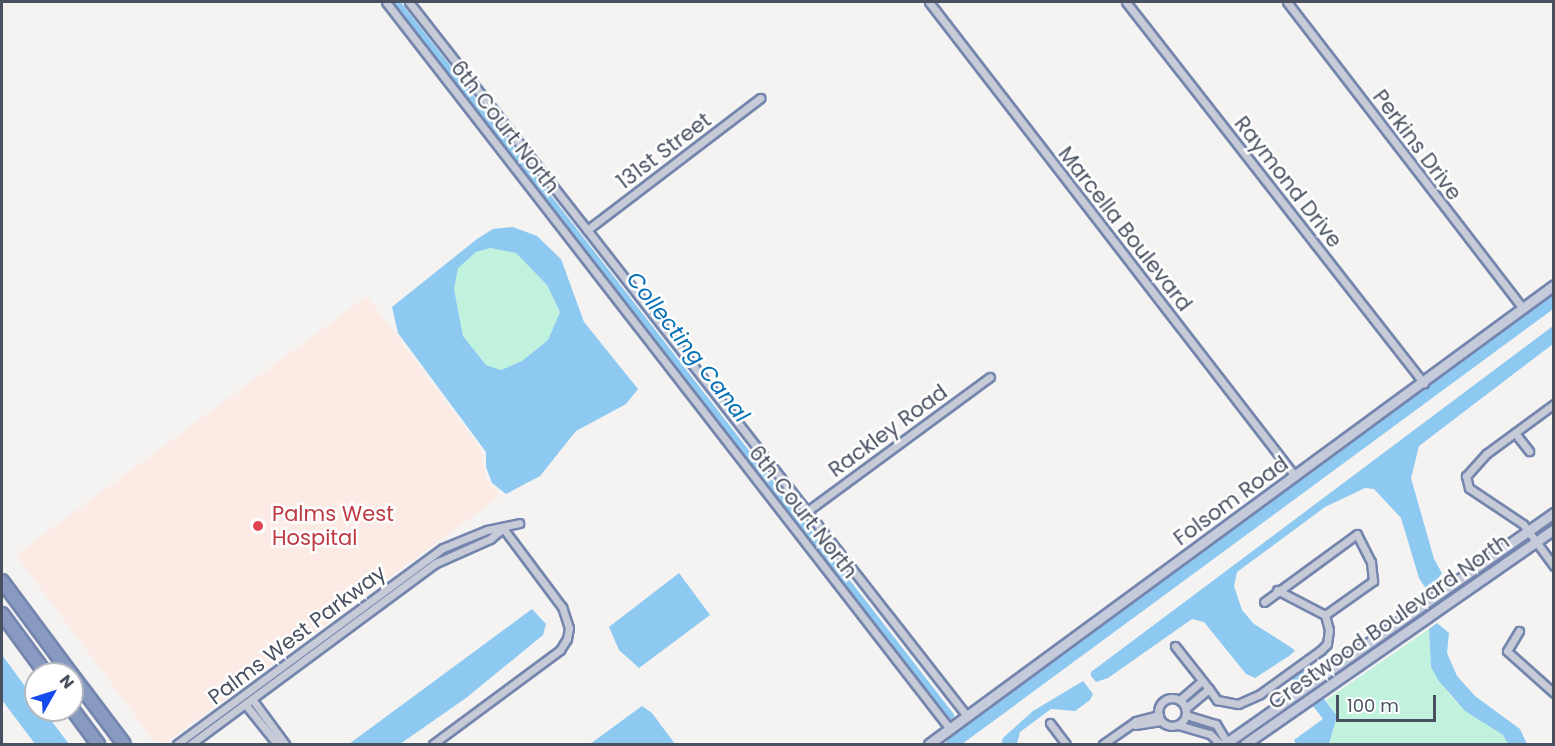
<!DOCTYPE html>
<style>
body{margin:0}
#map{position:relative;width:1555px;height:746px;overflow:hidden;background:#f4f3f2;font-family:Poppins,sans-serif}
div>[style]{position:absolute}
.medical>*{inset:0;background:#fcebe4}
.green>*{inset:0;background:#c1f2dd}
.water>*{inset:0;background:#8dc9f0}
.canal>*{height:7px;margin:-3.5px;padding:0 3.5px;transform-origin:3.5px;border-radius:3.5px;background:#8dc9f0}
.river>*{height:12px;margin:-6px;padding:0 6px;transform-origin:6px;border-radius:6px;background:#8dc9f0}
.roads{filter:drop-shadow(2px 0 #7485ae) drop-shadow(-2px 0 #7485ae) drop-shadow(0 2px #7485ae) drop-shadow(0 -2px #7485ae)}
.street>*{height:7px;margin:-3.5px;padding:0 3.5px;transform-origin:3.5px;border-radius:3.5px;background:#c6cbd7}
.street>.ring{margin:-3.5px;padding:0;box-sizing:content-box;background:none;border:7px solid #c6cbd7;border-radius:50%}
.secondary>*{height:9px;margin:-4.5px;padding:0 4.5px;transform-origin:4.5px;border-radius:4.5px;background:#c5cbdb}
.highway>*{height:12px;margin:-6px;padding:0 6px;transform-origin:6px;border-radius:6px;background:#899ac2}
.dots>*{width:16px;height:16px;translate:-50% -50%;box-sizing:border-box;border:3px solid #fff;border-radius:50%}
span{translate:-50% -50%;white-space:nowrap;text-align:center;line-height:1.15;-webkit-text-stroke:5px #fff;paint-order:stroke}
.street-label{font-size:21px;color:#495161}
.health-label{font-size:21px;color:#be3a42}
.left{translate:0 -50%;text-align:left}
.water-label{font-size:22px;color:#0771b6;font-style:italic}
.frame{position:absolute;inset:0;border:3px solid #495161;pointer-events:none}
.north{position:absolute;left:24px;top:662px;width:60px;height:60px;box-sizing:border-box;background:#fff;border:2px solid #b6b9c0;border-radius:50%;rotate:51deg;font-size:16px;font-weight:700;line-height:24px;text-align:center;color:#495161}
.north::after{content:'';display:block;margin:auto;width:21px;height:27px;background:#144bed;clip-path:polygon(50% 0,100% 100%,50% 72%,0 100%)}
.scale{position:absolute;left:1336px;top:695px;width:100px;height:27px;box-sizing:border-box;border:3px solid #495161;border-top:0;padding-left:8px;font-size:18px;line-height:21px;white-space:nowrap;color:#495161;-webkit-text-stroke:4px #fff;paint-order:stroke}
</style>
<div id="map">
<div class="medical">
<div style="clip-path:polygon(367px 296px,480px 448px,487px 480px,500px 496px,165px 743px,154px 741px,16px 555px)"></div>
</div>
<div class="green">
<div style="clip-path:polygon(490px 248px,516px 253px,547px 285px,560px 312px,548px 340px,522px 361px,501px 370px,486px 365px,463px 336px,454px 289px,457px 268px,476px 252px)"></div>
<div style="clip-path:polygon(1429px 629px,1431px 667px,1450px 695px,1465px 711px,1503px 735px,1508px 744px,1329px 744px,1337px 716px,1326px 700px)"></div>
</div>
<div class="water">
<div style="clip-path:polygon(evenodd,513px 227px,537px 236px,561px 259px,584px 322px,638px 389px,626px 404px,576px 431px,540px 476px,506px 494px,492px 483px,486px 467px,486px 452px,398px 333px,392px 307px,477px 239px,493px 229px,513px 227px,490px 248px,516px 253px,547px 285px,560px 312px,548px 340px,522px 361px,501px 370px,486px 365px,463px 336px,454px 289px,458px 268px,476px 252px,490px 248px)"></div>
<div style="clip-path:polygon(1553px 326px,1553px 344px,1419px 446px,1411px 478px,1434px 559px,1442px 573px,1436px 582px,1426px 589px,1419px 578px,1401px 518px,1374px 489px,1365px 488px,1325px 507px,1237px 572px,1234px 586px,1242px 610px,1254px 624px,1292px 648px,1295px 651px,1289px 656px,1255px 678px,1246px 674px,1204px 622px,1192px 619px,1108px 678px,1096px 682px,1091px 676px,1091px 672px)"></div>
<div style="clip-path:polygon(679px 573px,710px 615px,639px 668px,619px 650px,609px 627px)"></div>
<div style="clip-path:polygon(532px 609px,546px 624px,543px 635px,466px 698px,400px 744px,349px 744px)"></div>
<div style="clip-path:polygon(1437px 623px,1449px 633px,1447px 653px,1457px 676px,1475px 696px,1520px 729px,1527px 744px,1508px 744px,1503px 735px,1465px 711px,1438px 680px,1431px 667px,1429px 629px)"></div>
<div style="clip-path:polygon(2px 655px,36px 701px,36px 710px,43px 710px,69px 744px,35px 744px,2px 700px)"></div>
<div style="clip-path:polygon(1303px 671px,1337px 716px,1329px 744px,1296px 744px,1294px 740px,1323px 719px,1292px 679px)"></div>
<div style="clip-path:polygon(1083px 681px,1093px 694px,1090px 700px,1075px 711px,1051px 709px,1020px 732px,1017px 744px,1001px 744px,1003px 738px,1033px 711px)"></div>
<div style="clip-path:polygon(642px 706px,652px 713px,675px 744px,590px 744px)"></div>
</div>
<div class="canal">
<div style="left:396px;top:2px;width:903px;rotate:52.15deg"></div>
</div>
<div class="river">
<div style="left:952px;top:744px;width:747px;rotate:-36.35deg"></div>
</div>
<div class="roads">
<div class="street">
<div style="left:386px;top:2px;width:920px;rotate:52.2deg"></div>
<div style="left:409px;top:2px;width:906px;rotate:51.99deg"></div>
<div style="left:929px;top:2px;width:599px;rotate:52.33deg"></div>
<div style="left:1126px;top:2px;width:484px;rotate:52deg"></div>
<div style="left:1287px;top:2px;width:386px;rotate:52.4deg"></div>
<div style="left:587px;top:230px;width:218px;rotate:-37.3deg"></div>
<div style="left:1554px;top:404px;width:84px;rotate:143.7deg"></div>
<div style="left:1486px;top:454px;width:30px;rotate:132deg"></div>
<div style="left:1466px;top:476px;width:12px;rotate:76deg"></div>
<div style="left:1469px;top:488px;width:65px;rotate:33.7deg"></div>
<div style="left:1523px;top:524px;width:52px;rotate:53.6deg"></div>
<div style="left:1515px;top:433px;width:23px;rotate:52deg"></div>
<div style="left:806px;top:512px;width:228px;rotate:-36.3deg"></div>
<div style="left:1277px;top:590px;width:54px;rotate:27.5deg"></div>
<div style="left:1519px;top:631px;width:23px;rotate:121deg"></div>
<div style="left:1507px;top:651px;width:63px;rotate:41.8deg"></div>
<div style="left:1175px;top:646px;width:55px;rotate:51.7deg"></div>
<div class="ring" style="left:1158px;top:698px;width:21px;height:21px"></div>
<div style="left:252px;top:699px;width:56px;rotate:53.7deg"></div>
<div style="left:1180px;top:700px;width:29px;rotate:-41deg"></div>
<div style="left:245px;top:704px;width:51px;rotate:51.3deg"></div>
<div style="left:1186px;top:708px;width:30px;rotate:-40deg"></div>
<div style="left:1209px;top:689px;width:14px;rotate:54deg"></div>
<div style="left:1217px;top:700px;width:21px;rotate:11deg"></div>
<div style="left:1238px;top:704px;width:24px;rotate:-24deg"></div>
<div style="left:1260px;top:694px;width:75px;rotate:-35.8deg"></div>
<div style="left:1321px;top:650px;width:8px;rotate:-45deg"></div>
<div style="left:1327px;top:644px;width:14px;rotate:-82deg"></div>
<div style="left:1329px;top:630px;width:16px;rotate:-105deg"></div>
<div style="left:1325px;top:615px;width:59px;rotate:-35.3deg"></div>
<div style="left:1373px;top:581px;width:19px;rotate:-96deg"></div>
<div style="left:1371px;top:562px;width:31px;rotate:-117deg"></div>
<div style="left:1357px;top:534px;width:115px;rotate:143.8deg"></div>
<div style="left:1186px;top:715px;width:31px;rotate:17deg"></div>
<div style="left:1216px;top:724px;width:23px;rotate:59deg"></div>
<div style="left:1050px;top:723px;width:26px;rotate:53deg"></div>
<div style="left:1135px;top:725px;width:26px;rotate:-9deg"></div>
<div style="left:1178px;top:725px;width:33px;rotate:16deg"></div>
<div style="left:1210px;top:734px;width:14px;rotate:45deg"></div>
<div style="left:177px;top:744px;width:330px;rotate:-36.4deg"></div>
<div style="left:443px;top:548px;width:48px;rotate:-22.2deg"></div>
<div style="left:487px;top:530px;width:33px;rotate:-12deg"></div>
<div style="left:191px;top:744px;width:305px;rotate:-36.5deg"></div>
<div style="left:436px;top:563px;width:59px;rotate:-24deg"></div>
<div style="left:490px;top:539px;width:17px;rotate:-40deg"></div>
<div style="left:433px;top:744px;width:158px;rotate:-36.5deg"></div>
<div style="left:560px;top:650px;width:13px;rotate:-58deg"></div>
<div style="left:567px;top:639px;width:11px;rotate:-80deg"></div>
<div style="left:569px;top:628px;width:22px;rotate:-108deg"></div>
<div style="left:562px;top:607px;width:99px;rotate:-126.8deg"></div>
<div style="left:1103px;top:744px;width:40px;rotate:-34.9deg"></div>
<div style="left:1136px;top:721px;width:24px;rotate:-15deg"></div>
</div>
<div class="secondary">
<div style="left:929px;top:744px;width:775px;rotate:-36.29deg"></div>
<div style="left:1225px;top:744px;width:402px;rotate:-35.1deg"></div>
<div style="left:1245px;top:744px;width:376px;rotate:-34.8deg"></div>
</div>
<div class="highway">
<div style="left:2px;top:581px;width:116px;rotate:53.4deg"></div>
<div style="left:2px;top:614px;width:74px;rotate:53.7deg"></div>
<div style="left:72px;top:675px;width:86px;rotate:53deg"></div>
<div style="left:72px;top:709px;width:44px;rotate:53.4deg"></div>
</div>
</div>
<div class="dots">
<div style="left:258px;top:526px;background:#e0444e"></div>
</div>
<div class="street-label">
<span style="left:505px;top:127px;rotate:52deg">6th Court North</span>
<span style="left:1417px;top:145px;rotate:53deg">Perkins Drive</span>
<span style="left:664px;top:151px;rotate:-37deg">131st Street</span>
<span style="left:1288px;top:182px;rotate:52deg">Raymond Drive</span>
<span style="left:1125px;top:229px;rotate:52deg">Marcella Boulevard</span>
<span style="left:888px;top:431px;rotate:-36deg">Rackley Road</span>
<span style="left:1231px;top:501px;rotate:-36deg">Folsom Road</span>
<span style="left:803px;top:512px;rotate:52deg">6th Court North</span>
<span style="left:1389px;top:622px;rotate:-35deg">Crestwood Boulevard North</span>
<span style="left:297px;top:635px;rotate:-37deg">Palms West Parkway</span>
</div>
<div class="health-label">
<span class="left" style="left:272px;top:526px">Palms West<br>Hospital</span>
</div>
<div class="water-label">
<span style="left:688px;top:347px;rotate:52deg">Collecting Canal</span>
</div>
<div class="frame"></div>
<div class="north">N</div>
<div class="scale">100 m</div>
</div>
